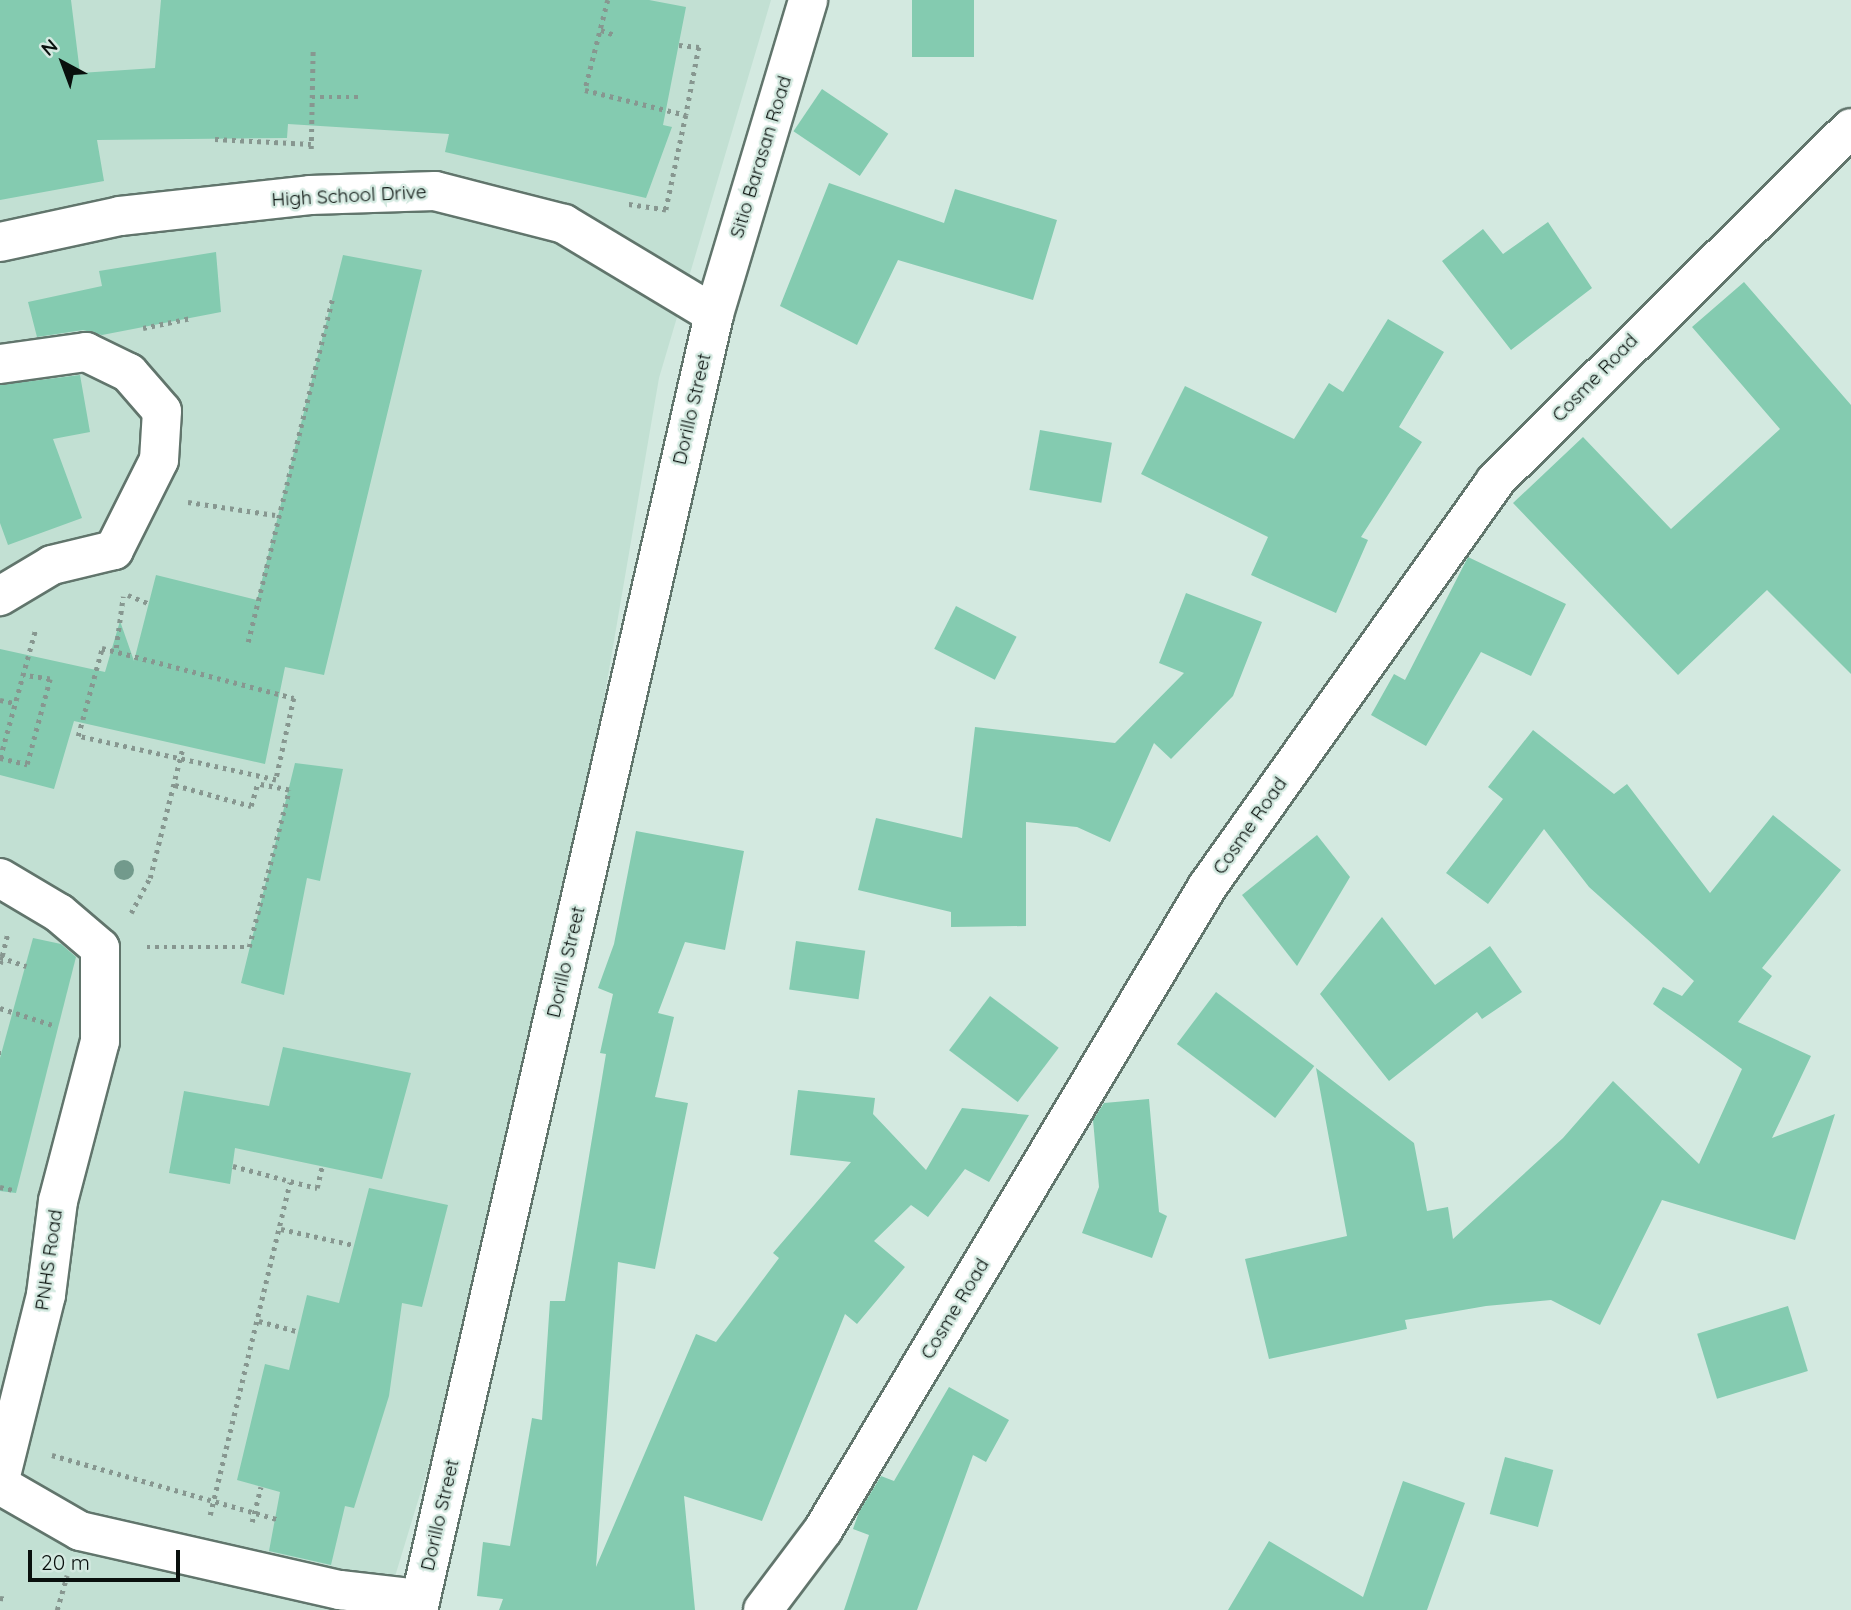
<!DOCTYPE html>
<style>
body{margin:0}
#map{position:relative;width:1851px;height:1610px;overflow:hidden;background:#d3e9e0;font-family:Quicksand,sans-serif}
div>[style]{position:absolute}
.built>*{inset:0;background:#c2e0d3}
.building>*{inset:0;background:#84cbb0;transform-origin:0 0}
.path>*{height:4.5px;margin-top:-2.25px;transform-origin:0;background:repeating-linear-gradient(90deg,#879790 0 3.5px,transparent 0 8.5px)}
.roads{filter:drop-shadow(2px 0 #61756c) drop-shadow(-2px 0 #61756c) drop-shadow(0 2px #61756c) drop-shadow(0 -2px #61756c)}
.minor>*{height:38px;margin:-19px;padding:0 19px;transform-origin:19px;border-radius:19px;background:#fff}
.trees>*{width:20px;height:20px;margin:-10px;border-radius:50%;background:#729a8c}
span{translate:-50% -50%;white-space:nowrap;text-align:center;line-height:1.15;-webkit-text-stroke:5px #d3e9e0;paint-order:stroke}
.street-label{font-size:19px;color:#09100d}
.north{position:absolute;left:28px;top:28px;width:70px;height:70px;-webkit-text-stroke:5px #d3e9e0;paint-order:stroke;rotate:319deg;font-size:19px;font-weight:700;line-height:28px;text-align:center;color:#09100d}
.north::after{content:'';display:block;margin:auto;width:24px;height:32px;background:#09100d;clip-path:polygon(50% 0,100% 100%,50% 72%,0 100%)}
.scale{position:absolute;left:28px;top:1550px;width:152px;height:32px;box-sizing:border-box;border:4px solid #09100d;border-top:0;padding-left:9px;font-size:21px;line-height:24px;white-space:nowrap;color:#09100d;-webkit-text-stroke:5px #d3e9e0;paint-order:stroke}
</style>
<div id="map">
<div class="built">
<div style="clip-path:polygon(0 0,771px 0,659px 378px,597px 740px,449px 1399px,393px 1583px,393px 1610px,0 1610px)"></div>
</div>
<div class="building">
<div style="clip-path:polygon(0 0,71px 0,80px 73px,155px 68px,161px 0,649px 0,686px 7px,663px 125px,672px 127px,646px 198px,445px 152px,449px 134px,288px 124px,287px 138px,97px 140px,104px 181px,0 200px)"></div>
<div style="left:912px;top:0;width:62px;height:57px"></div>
<div style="left:822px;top:89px;width:80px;height:51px;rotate:34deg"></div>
<div style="clip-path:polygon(829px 183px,944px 223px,955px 189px,1057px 220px,1033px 300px,898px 260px,857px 345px,780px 306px)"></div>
<div style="clip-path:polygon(1548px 222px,1592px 288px,1511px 350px,1442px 261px,1483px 229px,1503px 254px)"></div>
<div style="clip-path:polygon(216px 252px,221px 312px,102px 335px,83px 330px,37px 337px,28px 302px,102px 286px,99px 271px)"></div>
<div style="clip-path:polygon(343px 255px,422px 270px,324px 675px,285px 667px,265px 764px,74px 721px,54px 789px,0 775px,0 649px,105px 672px,120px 621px,134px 661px,156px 575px,257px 600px)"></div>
<div style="clip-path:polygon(1744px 282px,1851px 405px,1851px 674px,1767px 590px,1678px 675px,1513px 503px,1583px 437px,1671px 529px,1780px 429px,1692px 327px)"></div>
<div style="clip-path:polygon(1388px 319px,1444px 352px,1399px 427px,1422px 442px,1361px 537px,1368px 540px,1336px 613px,1251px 575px,1268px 537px,1141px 474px,1185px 386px,1294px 439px,1329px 383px,1343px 392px)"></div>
<div style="clip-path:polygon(80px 375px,90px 432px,53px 439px,82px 518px,8px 545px,0 523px,0 385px)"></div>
<div style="left:1040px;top:430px;width:73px;height:61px;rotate:10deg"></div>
<div style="clip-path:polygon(1468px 557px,1566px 604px,1531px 676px,1481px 652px,1426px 746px,1371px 715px,1394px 674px,1405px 680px)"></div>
<div style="clip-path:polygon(1186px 593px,1262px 622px,1233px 696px,1171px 759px,1154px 743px,1110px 842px,1077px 827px,1026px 822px,1026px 926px,951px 927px,951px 912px,858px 890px,876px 818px,962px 838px,975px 727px,1115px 743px,1184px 673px,1159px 663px)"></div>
<div style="left:956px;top:606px;width:68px;height:48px;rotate:27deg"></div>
<div style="clip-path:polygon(1533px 730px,1614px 794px,1627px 784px,1710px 893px,1773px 815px,1841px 870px,1762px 968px,1772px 976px,1738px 1022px,1811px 1056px,1772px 1138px,1835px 1114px,1795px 1240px,1662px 1200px,1600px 1325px,1551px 1300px,1486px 1306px,1405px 1320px,1407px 1329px,1269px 1359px,1245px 1259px,1347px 1236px,1316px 1068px,1414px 1143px,1427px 1211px,1448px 1207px,1453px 1239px,1563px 1138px,1613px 1081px,1699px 1164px,1742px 1069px,1653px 1004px,1663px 987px,1682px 996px,1694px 981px,1589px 887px,1544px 829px,1488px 904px,1446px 873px,1503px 799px,1488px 787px)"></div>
<div style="clip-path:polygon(295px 763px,343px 769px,320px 881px,307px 878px,284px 995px,241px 983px)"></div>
<div style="clip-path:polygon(636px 831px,744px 851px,725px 950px,685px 942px,658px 1013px,674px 1017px,655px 1097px,688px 1103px,655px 1269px,618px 1262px,596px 1567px,696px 1334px,716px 1342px,779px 1258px,773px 1253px,851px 1162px,790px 1155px,798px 1090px,875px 1098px,873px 1114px,926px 1170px,962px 1108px,1029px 1115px,989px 1182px,965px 1169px,928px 1217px,911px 1205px,874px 1241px,905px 1267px,857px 1324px,845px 1314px,762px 1521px,684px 1496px,695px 1610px,499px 1610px,503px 1599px,477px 1596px,483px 1542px,510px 1546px,532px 1418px,542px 1420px,550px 1301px,565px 1301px,606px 1054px,600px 1053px,613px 994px,598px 988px,614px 944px)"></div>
<div style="clip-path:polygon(1317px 835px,1350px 877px,1297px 966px,1242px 895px)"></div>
<div style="clip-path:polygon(1382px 917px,1435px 985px,1490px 946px,1522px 992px,1482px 1019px,1477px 1012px,1389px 1081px,1320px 994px)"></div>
<div style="clip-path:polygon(33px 938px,61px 944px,76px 957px,16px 1193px,0 1191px,0 1058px)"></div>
<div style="left:796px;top:941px;width:70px;height:49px;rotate:8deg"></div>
<div style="left:1216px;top:992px;width:123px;height:65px;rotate:37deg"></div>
<div style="left:990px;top:996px;width:86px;height:68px;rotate:37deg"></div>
<div style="clip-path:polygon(283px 1047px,411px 1073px,382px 1179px,235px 1148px,230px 1184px,169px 1173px,184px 1091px,269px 1106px)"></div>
<div style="clip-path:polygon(1149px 1099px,1159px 1212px,1167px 1216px,1152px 1258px,1082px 1233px,1099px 1187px,1093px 1120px,1104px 1103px)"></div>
<div style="clip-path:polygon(369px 1188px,448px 1205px,422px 1307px,402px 1303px,389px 1396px,354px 1508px,345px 1506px,331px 1565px,269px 1551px,280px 1492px,237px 1480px,265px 1364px,289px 1370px,307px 1295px,339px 1303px)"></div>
<div style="left:1788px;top:1306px;width:68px;height:95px;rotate:73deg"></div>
<div style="clip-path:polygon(949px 1387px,1009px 1420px,986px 1462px,973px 1455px,917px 1610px,844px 1610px,869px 1535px,853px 1529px,859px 1512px,881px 1476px,894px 1481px)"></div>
<div style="left:1505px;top:1457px;width:50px;height:59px;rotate:15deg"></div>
<div style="clip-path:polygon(1403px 1481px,1465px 1503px,1427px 1610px,1228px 1610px,1269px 1541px,1363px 1597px)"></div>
</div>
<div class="path">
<div style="left:608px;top:0;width:93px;rotate:104.3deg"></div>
<div style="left:585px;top:90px;width:104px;rotate:13.9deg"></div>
<div style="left:686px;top:115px;width:97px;rotate:101.9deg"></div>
<div style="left:666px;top:210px;width:41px;rotate:-171.7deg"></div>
<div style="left:601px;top:30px;width:15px;rotate:20deg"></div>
<div style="left:679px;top:45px;width:20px;rotate:6deg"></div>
<div style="left:699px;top:47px;width:69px;rotate:100.8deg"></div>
<div style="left:312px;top:97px;width:49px"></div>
<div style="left:215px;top:139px;width:96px;rotate:3deg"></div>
<div style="left:311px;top:149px;width:101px;rotate:-88.9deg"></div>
<div style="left:143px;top:328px;width:49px;rotate:-11.8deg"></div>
<div style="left:188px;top:502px;width:88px;rotate:8.5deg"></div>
<div style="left:128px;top:595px;width:22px;rotate:22deg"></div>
<div style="left:248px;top:642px;width:352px;rotate:-76.2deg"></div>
<div style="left:102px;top:648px;width:198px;rotate:14.6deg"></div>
<div style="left:294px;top:698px;width:84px;rotate:102.4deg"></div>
<div style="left:276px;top:780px;width:203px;rotate:-167.5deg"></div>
<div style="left:78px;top:736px;width:91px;rotate:-74.7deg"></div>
<div style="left:116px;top:648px;width:52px;rotate:-82.3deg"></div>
<div style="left:0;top:700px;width:14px;rotate:12deg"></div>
<div style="left:0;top:758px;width:132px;rotate:-74.6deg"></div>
<div style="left:0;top:758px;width:28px;rotate:13deg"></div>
<div style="left:27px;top:764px;width:88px;rotate:-74.9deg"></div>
<div style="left:50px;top:679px;width:27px;rotate:-172deg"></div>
<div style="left:175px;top:785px;width:79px;rotate:15.4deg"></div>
<div style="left:251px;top:806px;width:25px;rotate:-74deg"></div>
<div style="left:131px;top:913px;width:40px;rotate:-62deg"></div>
<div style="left:150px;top:878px;width:135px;rotate:-75.9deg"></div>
<div style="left:147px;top:947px;width:102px"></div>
<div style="left:249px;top:947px;width:162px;rotate:-75.7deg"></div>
<div style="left:289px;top:790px;width:33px;rotate:-169deg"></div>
<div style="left:0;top:957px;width:28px;rotate:19deg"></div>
<div style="left:0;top:964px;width:30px;rotate:-76deg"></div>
<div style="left:0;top:1008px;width:59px;rotate:17.8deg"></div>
<div style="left:0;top:1053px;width:1px"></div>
<div style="left:233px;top:1166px;width:87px;rotate:14.7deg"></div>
<div style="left:317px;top:1188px;width:23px;rotate:-77deg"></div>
<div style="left:0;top:1187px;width:13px;rotate:13deg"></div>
<div style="left:281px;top:1229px;width:75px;rotate:12.4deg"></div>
<div style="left:259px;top:1321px;width:39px;rotate:15deg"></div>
<div style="left:52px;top:1455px;width:234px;rotate:15.9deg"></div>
<div style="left:210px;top:1515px;width:342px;rotate:-76.5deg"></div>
<div style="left:252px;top:1522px;width:36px;rotate:-76deg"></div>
<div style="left:0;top:1598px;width:8px;rotate:7deg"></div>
<div style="left:57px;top:1610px;width:36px;rotate:-74deg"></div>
</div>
<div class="roads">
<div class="minor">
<div style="left:0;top:242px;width:123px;rotate:-12.2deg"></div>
<div style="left:120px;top:216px;width:191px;rotate:-6.3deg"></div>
<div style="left:310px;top:195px;width:125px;rotate:-1.8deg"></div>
<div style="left:435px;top:191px;width:133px;rotate:14.3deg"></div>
<div style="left:564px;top:224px;width:175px;rotate:31deg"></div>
<div style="left:0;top:364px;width:87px;rotate:-7.9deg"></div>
<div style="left:86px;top:352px;width:48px;rotate:26deg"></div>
<div style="left:129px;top:373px;width:50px;rotate:49deg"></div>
<div style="left:162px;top:411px;width:49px;rotate:93.5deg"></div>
<div style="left:159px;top:460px;width:101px;rotate:116.6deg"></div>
<div style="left:114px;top:550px;width:64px;rotate:166.4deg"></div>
<div style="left:52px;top:565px;width:61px;rotate:149.2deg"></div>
<div style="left:0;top:878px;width:69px;rotate:30.7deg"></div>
<div style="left:59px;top:913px;width:54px;rotate:40.5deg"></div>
<div style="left:100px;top:948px;width:93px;rotate:90deg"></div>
<div style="left:100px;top:1041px;width:165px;rotate:104.7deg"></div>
<div style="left:58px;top:1201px;width:95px;rotate:97.3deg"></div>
<div style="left:46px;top:1295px;width:190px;rotate:104deg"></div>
<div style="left:0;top:1485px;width:92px;rotate:29.9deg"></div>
<div style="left:80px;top:1531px;width:267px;rotate:12.8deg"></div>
<div style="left:340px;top:1590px;width:81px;rotate:6.4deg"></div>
<div style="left:418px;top:1610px;width:1329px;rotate:-77.13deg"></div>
<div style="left:714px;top:314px;width:328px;rotate:-73.3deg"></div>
<div style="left:763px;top:1610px;width:100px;rotate:-53.1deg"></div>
<div style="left:823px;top:1530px;width:749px;rotate:-59.15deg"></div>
<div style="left:1207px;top:887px;width:498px;rotate:-54.6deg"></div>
<div style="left:1495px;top:481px;width:501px;rotate:-44.76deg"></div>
</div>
</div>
<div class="trees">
<div style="left:124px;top:870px"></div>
</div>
<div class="street-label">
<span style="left:761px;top:157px;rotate:-73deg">Sitio Barasan Road</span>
<span style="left:349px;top:196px;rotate:-3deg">High School Drive</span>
<span style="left:1595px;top:378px;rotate:-46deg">Cosme Road</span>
<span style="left:692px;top:409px;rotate:-77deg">Dorillo Street</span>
<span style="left:1250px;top:826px;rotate:-55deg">Cosme Road</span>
<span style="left:566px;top:962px;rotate:-77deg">Dorillo Street</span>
<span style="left:49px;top:1260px;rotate:-82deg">PNHS Road</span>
<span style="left:955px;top:1309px;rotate:-59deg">Cosme Road</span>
<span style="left:440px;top:1515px;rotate:-77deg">Dorillo Street</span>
</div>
<div class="north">N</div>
<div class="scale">20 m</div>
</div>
